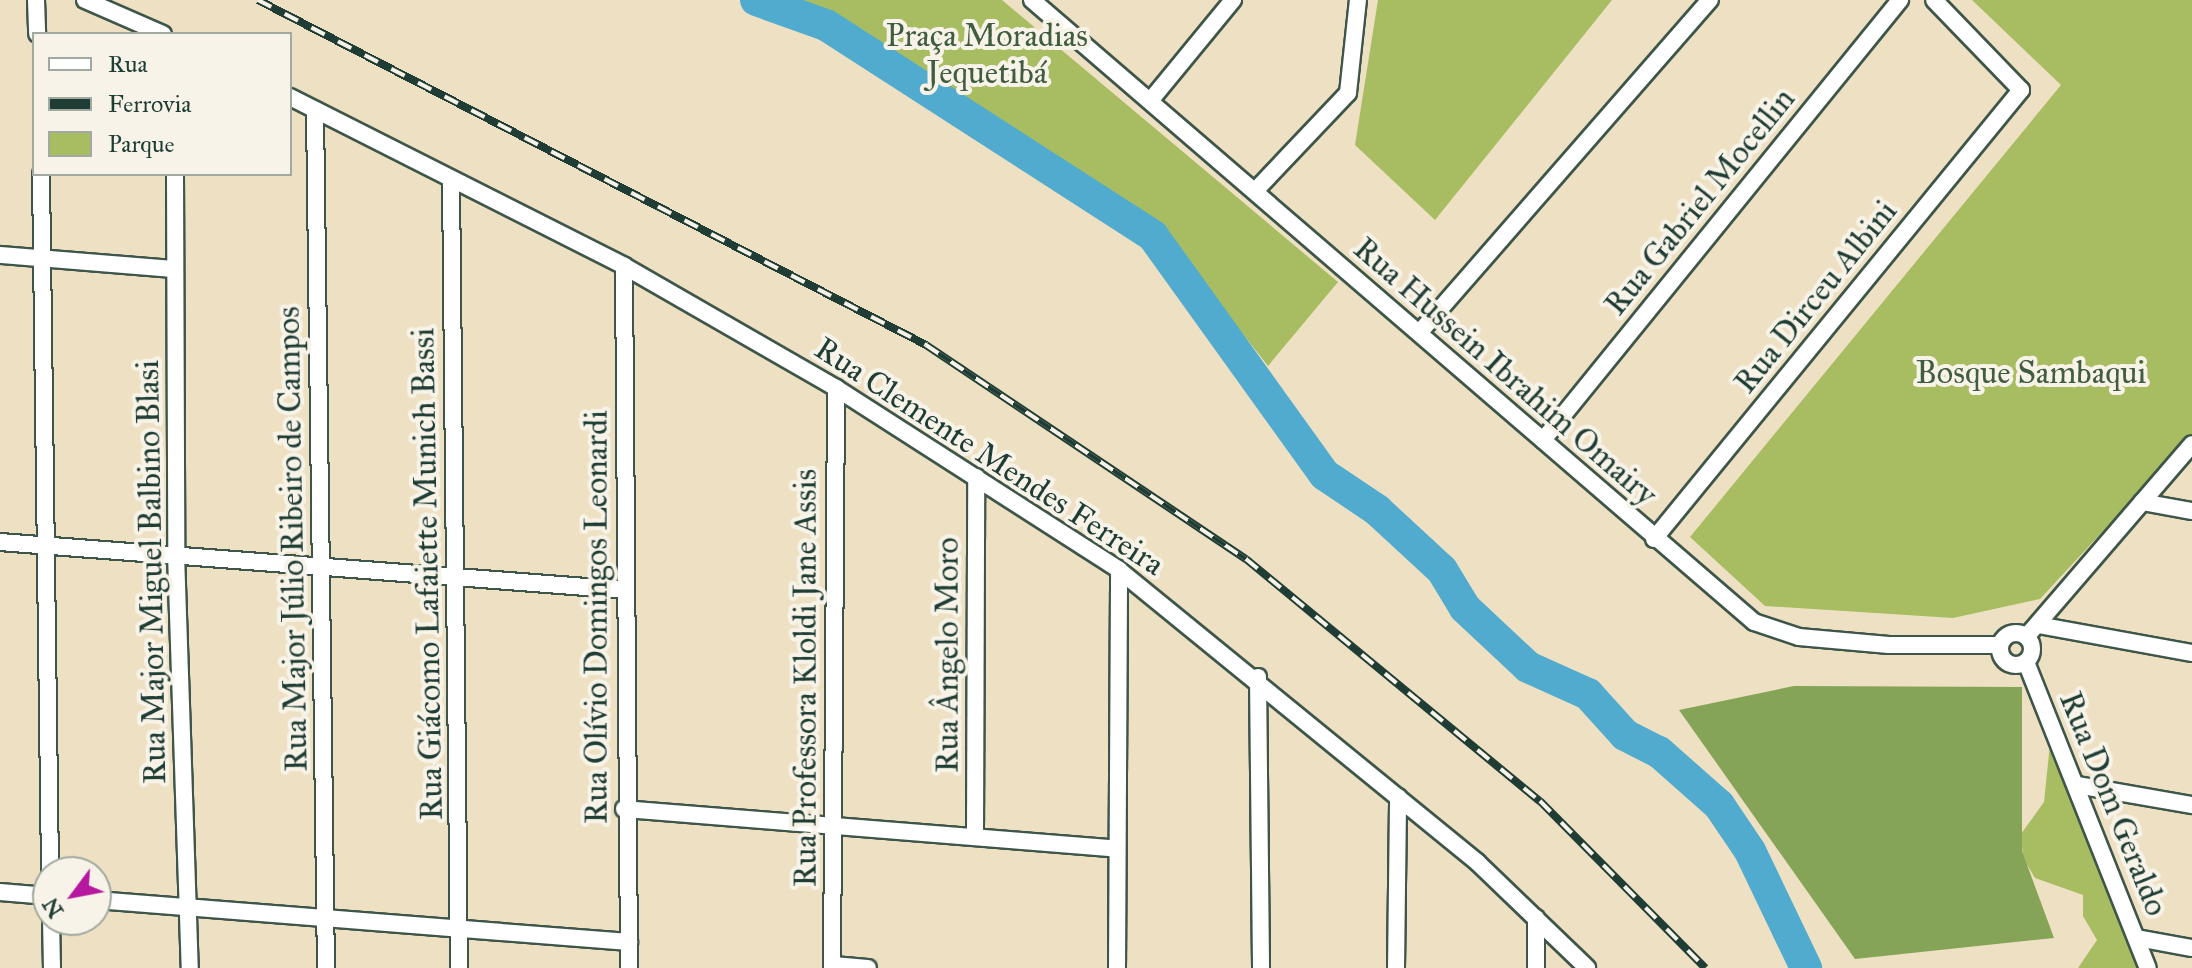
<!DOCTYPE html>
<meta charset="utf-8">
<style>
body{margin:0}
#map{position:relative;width:2192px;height:968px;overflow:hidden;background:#eee1c3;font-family:"IM FELL Great Primer",serif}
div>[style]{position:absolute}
.green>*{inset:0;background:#a8bd61}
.forest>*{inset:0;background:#86a457}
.river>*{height:32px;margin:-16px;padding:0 16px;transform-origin:16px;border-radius:16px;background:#51abcf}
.roads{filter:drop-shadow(2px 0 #3e5649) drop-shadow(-2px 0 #3e5649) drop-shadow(0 2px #3e5649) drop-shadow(0 -2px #3e5649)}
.street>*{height:16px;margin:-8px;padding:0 8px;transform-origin:8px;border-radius:8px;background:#fff}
.street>.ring{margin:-8px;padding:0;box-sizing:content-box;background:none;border:16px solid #fff;border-radius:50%}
.rail>*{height:8px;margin-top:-4px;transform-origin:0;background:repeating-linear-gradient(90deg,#f7f3e8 0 15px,#1f3d34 0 30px);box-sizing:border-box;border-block:2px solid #1f3d34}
span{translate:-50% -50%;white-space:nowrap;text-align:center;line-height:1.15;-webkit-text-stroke:8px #f7f3e8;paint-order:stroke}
.park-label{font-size:32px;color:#415d3f}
.street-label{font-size:32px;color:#1f3d34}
.legend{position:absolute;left:32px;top:32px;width:260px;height:144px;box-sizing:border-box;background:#f7f3e8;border:2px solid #a1aaa0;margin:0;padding:10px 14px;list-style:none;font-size:24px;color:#1f3d34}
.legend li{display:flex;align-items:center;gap:16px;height:40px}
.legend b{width:40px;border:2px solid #a1aaa0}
.north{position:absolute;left:32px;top:856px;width:80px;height:80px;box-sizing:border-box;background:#f7f3e8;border:2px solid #a1aaa0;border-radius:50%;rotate:238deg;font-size:22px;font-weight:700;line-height:32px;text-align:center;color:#1f3d34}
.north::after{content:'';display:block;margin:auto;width:28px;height:36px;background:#b5179e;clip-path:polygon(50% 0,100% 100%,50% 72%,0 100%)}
</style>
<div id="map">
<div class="green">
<div style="clip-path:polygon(798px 0,1002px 0,1338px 282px,1268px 366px,1159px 227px)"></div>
<div style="clip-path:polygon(1378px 0,1612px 0,1435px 220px,1355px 145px)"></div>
<div style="clip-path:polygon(1972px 0,2192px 0,2192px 435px,2040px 599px,1953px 618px,1765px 606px,1690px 537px,2061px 85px)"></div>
<div style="clip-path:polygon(2050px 744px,2140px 968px,2078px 968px,2097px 940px,2083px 916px,2083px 895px,2035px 878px,2023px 858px,2021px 834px,2044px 802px)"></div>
</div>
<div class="forest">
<div style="clip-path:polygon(1794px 686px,2022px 687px,2022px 851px,2054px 938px,1855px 959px,1679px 710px)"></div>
</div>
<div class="river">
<div style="left:756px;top:0;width:74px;rotate:19.7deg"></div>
<div style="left:826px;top:25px;width:389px;rotate:32.8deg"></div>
<div style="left:1153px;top:236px;width:294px;rotate:54.3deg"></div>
<div style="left:1325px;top:475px;width:63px;rotate:33.9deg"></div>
<div style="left:1377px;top:510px;width:88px;rotate:42.7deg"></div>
<div style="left:1442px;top:570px;width:44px;rotate:58.8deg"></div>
<div style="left:1465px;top:608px;width:86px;rotate:43.1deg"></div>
<div style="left:1528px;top:667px;width:66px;rotate:24.2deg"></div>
<div style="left:1588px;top:694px;width:55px;rotate:47.9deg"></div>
<div style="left:1625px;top:735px;width:38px;rotate:27deg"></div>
<div style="left:1659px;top:752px;width:80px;rotate:41.5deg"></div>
<div style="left:1719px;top:805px;width:55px;rotate:56deg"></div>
<div style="left:1750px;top:851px;width:130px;rotate:64.4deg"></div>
</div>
<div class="roads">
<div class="street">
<div style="left:36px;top:0;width:34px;rotate:88deg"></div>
<div style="left:85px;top:0;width:85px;rotate:23.6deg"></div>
<div style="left:1032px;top:0;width:953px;rotate:40.74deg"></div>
<div style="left:1754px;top:622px;width:47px;rotate:18.4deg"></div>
<div style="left:1799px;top:637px;width:90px;rotate:5.1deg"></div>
<div style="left:1889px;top:645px;width:111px"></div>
<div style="left:290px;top:97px;width:374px;rotate:26.8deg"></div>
<div style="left:624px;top:266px;width:245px;rotate:29.9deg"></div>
<div style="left:836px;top:388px;width:336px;rotate:32.7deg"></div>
<div style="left:1119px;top:570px;width:462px;rotate:39.2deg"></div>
<div style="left:1477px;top:862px;width:153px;rotate:43.9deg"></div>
<div style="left:1150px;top:101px;width:131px;rotate:-50.6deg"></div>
<div style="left:315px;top:110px;width:858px;rotate:89.27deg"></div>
<div style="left:41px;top:174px;width:698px;rotate:89.26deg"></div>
<div style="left:175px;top:174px;width:380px;rotate:89.8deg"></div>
<div style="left:176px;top:554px;width:414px;rotate:88.1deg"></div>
<div style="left:451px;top:179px;width:789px;rotate:89.42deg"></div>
<div style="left:1255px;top:191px;width:135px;rotate:-46.5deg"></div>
<div style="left:1348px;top:93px;width:94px;rotate:-83.9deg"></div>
<div style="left:0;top:255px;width:175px;rotate:4.6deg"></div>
<div style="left:624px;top:266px;width:702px;rotate:89.59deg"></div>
<div style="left:1420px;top:332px;width:441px;rotate:-48.9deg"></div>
<div style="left:1543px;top:440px;width:567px;rotate:-50.95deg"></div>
<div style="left:2142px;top:502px;width:51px;rotate:10.2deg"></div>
<div style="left:1654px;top:539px;width:580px;rotate:-50.74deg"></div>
<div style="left:2021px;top:90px;width:125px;rotate:-134deg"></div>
<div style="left:0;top:542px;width:627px;rotate:4.39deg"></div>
<div style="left:2038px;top:625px;width:157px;rotate:10.3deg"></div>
<div class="ring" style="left:2000px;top:633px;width:16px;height:16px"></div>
<div style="left:2027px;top:636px;width:253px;rotate:-49.3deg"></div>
<div style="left:2026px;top:662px;width:329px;rotate:68.3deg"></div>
<div style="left:1258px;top:677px;width:291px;rotate:89.4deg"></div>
<div style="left:2077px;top:785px;width:117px;rotate:9.9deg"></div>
<div style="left:624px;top:809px;width:494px;rotate:4.6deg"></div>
<div style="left:975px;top:834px;width:357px;rotate:-89.8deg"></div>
<div style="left:0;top:892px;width:48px;rotate:4.8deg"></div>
<div style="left:96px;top:900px;width:535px;rotate:4.51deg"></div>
<div style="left:1536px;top:918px;width:50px;rotate:90deg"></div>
<div style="left:51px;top:920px;width:48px;rotate:88.8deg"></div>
<div style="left:2137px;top:938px;width:56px;rotate:10.3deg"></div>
<div style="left:833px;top:965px;width:35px;rotate:5deg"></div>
<div style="left:832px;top:968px;width:580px;rotate:-89.6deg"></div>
<div style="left:1117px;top:968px;width:398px;rotate:-89.7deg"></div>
<div style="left:1396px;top:968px;width:171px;rotate:-89.3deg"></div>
</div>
</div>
<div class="rail">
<div style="left:258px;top:0;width:752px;rotate:27.31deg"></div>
<div style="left:926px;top:345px;width:385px;rotate:33.8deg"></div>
<div style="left:1246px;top:559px;width:381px;rotate:39.5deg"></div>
<div style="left:1540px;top:801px;width:235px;rotate:45.3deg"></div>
</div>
<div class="park-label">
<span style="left:987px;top:55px">Praça Moradias<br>Jequetibá</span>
<span style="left:2031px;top:373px">Bosque Sambaqui</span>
</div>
<div class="street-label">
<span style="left:1700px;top:202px;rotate:-51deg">Rua Gabriel Mocellin</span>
<span style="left:1816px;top:297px;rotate:-51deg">Rua Dirceu Albini</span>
<span style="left:1505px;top:372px;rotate:41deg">Rua Hussein Ibrahim Omairy</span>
<span style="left:989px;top:457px;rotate:33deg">Rua Clemente Mendes Ferreira</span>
<span style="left:293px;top:539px;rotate:-91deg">Rua Major Júlio Ribeiro de Campos</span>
<span style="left:152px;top:572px;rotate:-91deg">Rua Major Miguel Balbino Blasi</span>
<span style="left:428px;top:574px;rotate:-91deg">Rua Giácomo Lafaiette Munich Bassi</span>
<span style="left:597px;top:617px;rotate:-90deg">Rua Olívio Domingos Leonardi</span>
<span style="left:948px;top:655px;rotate:-90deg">Rua Ângelo Moro</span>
<span style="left:806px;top:678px;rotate:-90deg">Rua Professora Kloldi Jane Assis</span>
<span style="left:2113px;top:804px;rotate:68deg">Rua Dom Geraldo</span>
</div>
<ul class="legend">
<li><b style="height:10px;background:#fff"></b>Rua</li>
<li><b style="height:10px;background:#1f3d34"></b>Ferrovia</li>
<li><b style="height:22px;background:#a8bd61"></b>Parque</li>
</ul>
<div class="north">N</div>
</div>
